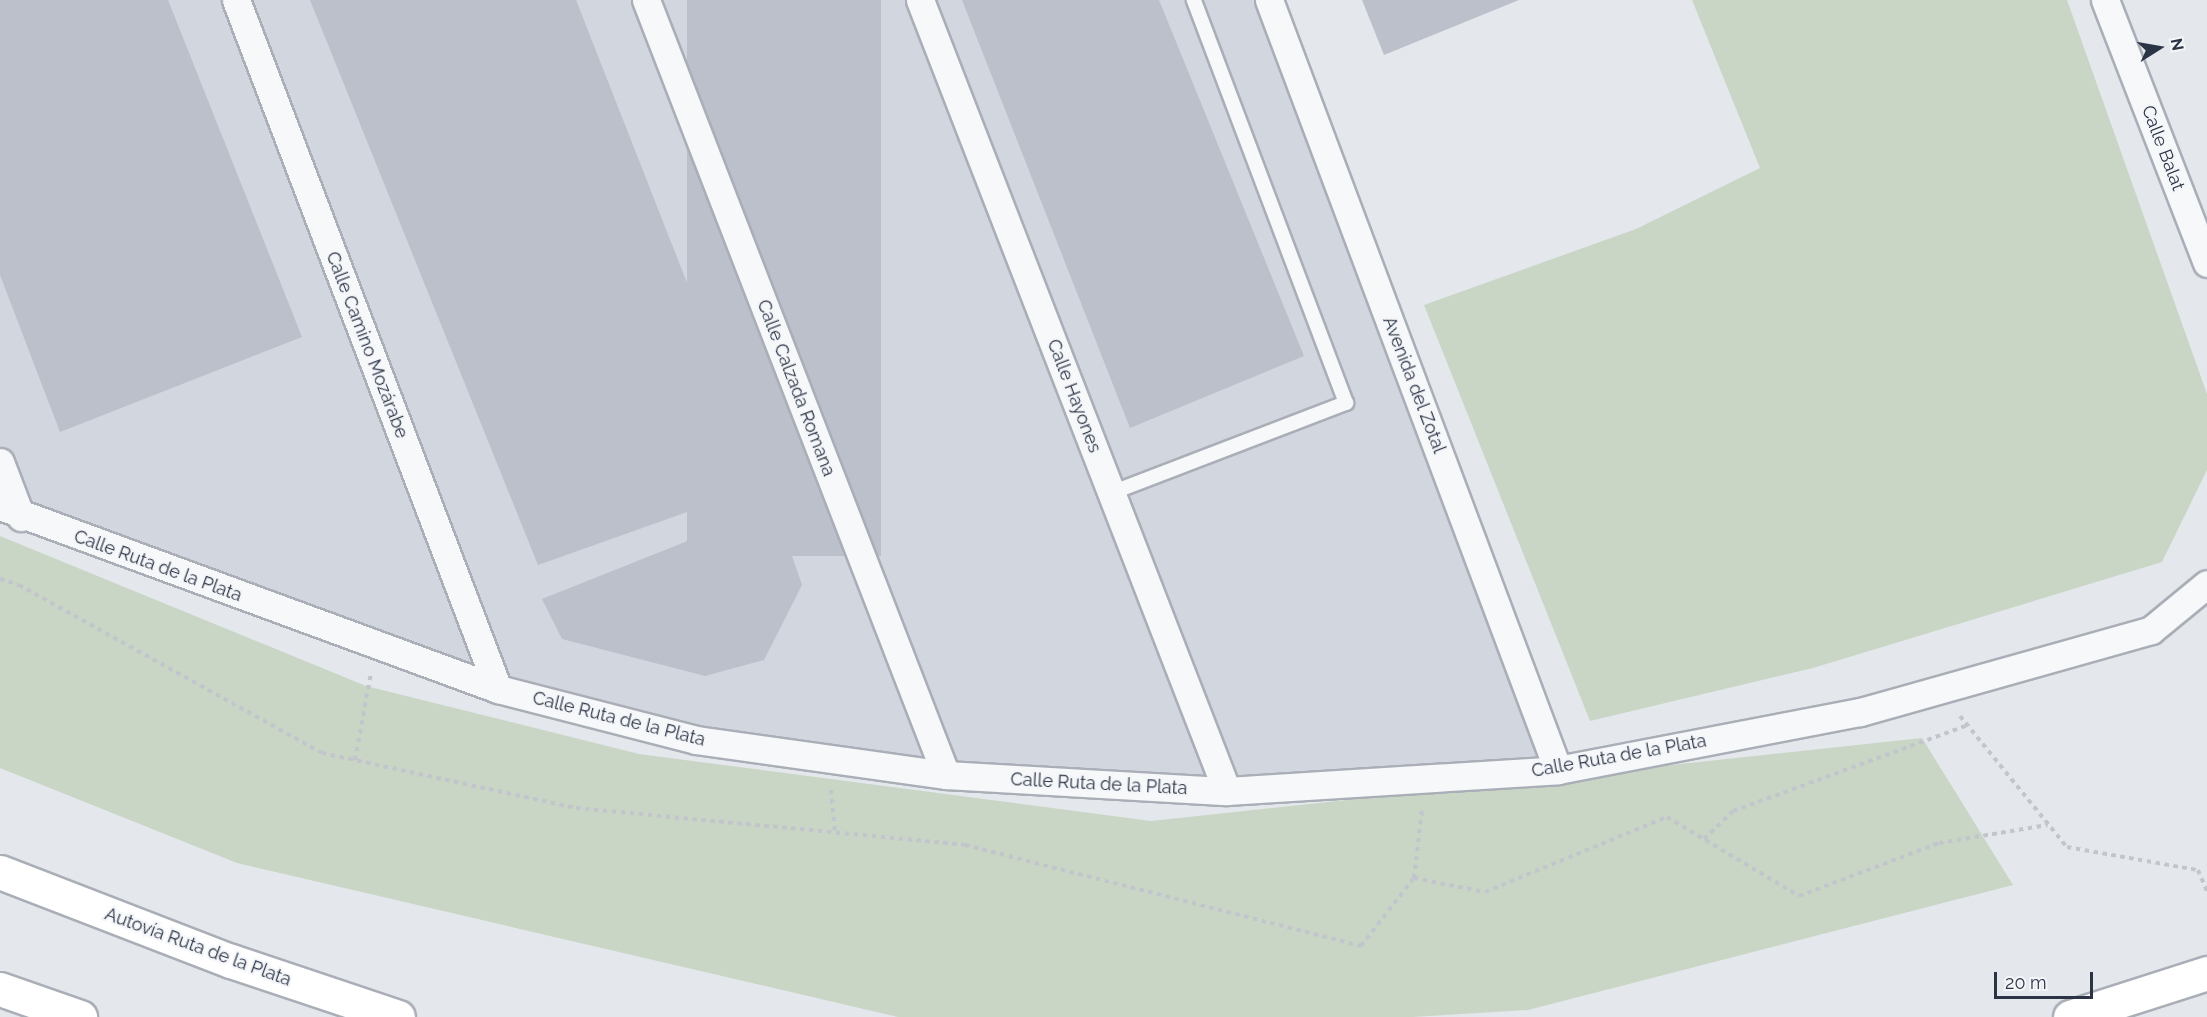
<!DOCTYPE html>
<meta charset="utf-8">
<style>
body{margin:0}
#map{position:relative;width:2207px;height:1017px;overflow:hidden;background:#e4e7ec;font-family:Raleway,sans-serif}
div>[style]{position:absolute}
.built>*{inset:0;background:#d2d6de}
.green>*{inset:0;background:#c9d6c5}
.building>*{inset:0;background:#bbc0ca;transform-origin:0 0}
.path>*{height:4px;margin-top:-2px;transform-origin:0;background:repeating-linear-gradient(90deg,#c2c5cb 0 4.5px,transparent 0 9px)}
.roads{filter:drop-shadow(2px 0 #a9aeb7) drop-shadow(-2px 0 #a9aeb7) drop-shadow(0 2px #a9aeb7) drop-shadow(0 -2px #a9aeb7)}
.service>*{height:14px;margin:-7px;padding:0 7px;transform-origin:7px;border-radius:7px;background:#f7f8fa}
.minor>*{height:27px;margin:-13.5px;padding:0 13.5px;transform-origin:13.5px;border-radius:13.5px;background:#f7f8fa}
.motorway>*{height:33px;margin:-16.5px;padding:0 16.5px;transform-origin:16.5px;border-radius:16.5px;background:#fff}
span{translate:-50% -50%;white-space:nowrap;text-align:center;line-height:1.15;-webkit-text-stroke:4.5px #f4f6f9;paint-order:stroke}
.street-label{font-size:18px;color:#2b3445}
.north{position:absolute;left:2129px;top:18px;width:60px;height:60px;-webkit-text-stroke:4px #f4f6f9;paint-order:stroke;rotate:79deg;font-size:16px;font-weight:700;line-height:24px;text-align:center;color:#2b3445}
.north::after{content:'';display:block;margin:auto;width:21px;height:27px;background:#2b3445;clip-path:polygon(50% 0,100% 100%,50% 72%,0 100%)}
.scale{position:absolute;left:1994px;top:972px;width:99px;height:27px;box-sizing:border-box;border:3px solid #2b3445;border-top:0;padding-left:8px;font-size:18px;line-height:21px;white-space:nowrap;color:#2b3445;-webkit-text-stroke:4px #f4f6f9;paint-order:stroke}
</style>
<div id="map">
<div class="built">
<div style="clip-path:polygon(0 0,1269px 0,1558px 770px,1227px 791px,946px 775px,498px 689px,0 506px)"></div>
</div>
<div class="green">
<div style="clip-path:polygon(1692px 0,2067px 0,2207px 394px,2207px 470px,2162px 562px,1813px 668px,1590px 721px,1424px 305px,1636px 229px,1760px 168px)"></div>
<div style="clip-path:polygon(0 536px,366px 686px,639px 754px,1151px 821px,1922px 738px,2013px 885px,1528px 1010px,1413px 1017px,898px 1017px,237px 863px,0 768px)"></div>
</div>
<div class="building">
<div style="clip-path:polygon(0 0,168px 0,302px 337px,60px 432px,0 275px)"></div>
<div style="clip-path:polygon(310px 0,576px 0,766px 484px,538px 565px)"></div>
<div style="left:687px;top:0;width:194px;height:556px"></div>
<div style="clip-path:polygon(962px 0,1159px 0,1304px 356px,1130px 428px)"></div>
<div style="clip-path:polygon(1362px 0,1519px 0,1384px 55px)"></div>
<div style="clip-path:polygon(775px 506px,802px 585px,764px 660px,705px 676px,562px 639px,542px 599px)"></div>
</div>
<div class="path">
<div style="left:0;top:579px;width:20px;rotate:18deg"></div>
<div style="left:19px;top:585px;width:346px;rotate:29deg"></div>
<div style="left:322px;top:753px;width:260px;rotate:12.2deg"></div>
<div style="left:576px;top:808px;width:391px;rotate:5.4deg"></div>
<div style="left:965px;top:845px;width:409px;rotate:14.3deg"></div>
<div style="left:1361px;top:946px;width:86px;rotate:-52.1deg"></div>
<div style="left:1414px;top:878px;width:72px;rotate:11.2deg"></div>
<div style="left:1485px;top:892px;width:197px;rotate:-22.4deg"></div>
<div style="left:1667px;top:817px;width:154px;rotate:30.9deg"></div>
<div style="left:1799px;top:896px;width:150px;rotate:-20.7deg"></div>
<div style="left:1939px;top:843px;width:110px;rotate:-9.4deg"></div>
<div style="left:1960px;top:716px;width:169px;rotate:50.8deg"></div>
<div style="left:2067px;top:847px;width:133px;rotate:10deg"></div>
<div style="left:2198px;top:870px;width:23px;rotate:67deg"></div>
<div style="left:355px;top:760px;width:88px;rotate:-79.6deg"></div>
<div style="left:831px;top:790px;width:43px;rotate:84.7deg"></div>
<div style="left:1704px;top:839px;width:40px;rotate:-44deg"></div>
<div style="left:1733px;top:811px;width:250px;rotate:-20.1deg"></div>
<div style="left:1414px;top:878px;width:69px;rotate:-83.4deg"></div>
</div>
<div class="roads">
<div class="service">
<div style="left:1111px;top:493px;width:252px;rotate:-21deg"></div>
<div style="left:1346px;top:403px;width:431px;rotate:-110.7deg"></div>
</div>
<div class="minor">
<div style="left:236px;top:0;width:737px;rotate:69.18deg"></div>
<div style="left:646px;top:0;width:831px;rotate:68.84deg"></div>
<div style="left:920px;top:0;width:848px;rotate:68.79deg"></div>
<div style="left:1269px;top:0;width:822px;rotate:69.43deg"></div>
<div style="left:2105px;top:0;width:282px;rotate:68.8deg"></div>
<div style="left:0;top:462px;width:59px;rotate:69.1deg"></div>
<div style="left:0;top:506px;width:531px;rotate:20.18deg"></div>
<div style="left:498px;top:689px;width:204px;rotate:14.4deg"></div>
<div style="left:696px;top:740px;width:252px;rotate:8deg"></div>
<div style="left:946px;top:775px;width:281px;rotate:3.3deg"></div>
<div style="left:1227px;top:791px;width:332px;rotate:-3.6deg"></div>
<div style="left:1558px;top:770px;width:308px;rotate:-10.9deg"></div>
<div style="left:1860px;top:712px;width:302px;rotate:-15.7deg"></div>
<div style="left:2151px;top:630px;width:72px;rotate:-39.4deg"></div>
</div>
<div class="motorway">
<div style="left:0;top:872px;width:248px;rotate:21.1deg"></div>
<div style="left:231px;top:961px;width:176px;rotate:18.5deg"></div>
<div style="left:0;top:989px;width:85px;rotate:19.3deg"></div>
<div style="left:2070px;top:1017px;width:144px;rotate:-17.8deg"></div>
</div>
</div>
<div class="street-label">
<span style="left:2163px;top:148px;rotate:69deg">Calle Balat</span>
<span style="left:367px;top:345px;rotate:69deg">Calle Camino Mozárabe</span>
<span style="left:1414px;top:385px;rotate:69deg">Avenida del Zotal</span>
<span style="left:796px;top:388px;rotate:69deg">Calle Calzada Romana</span>
<span style="left:1074px;top:396px;rotate:69deg">Calle Hayones</span>
<span style="left:158px;top:566px;rotate:20deg">Calle Ruta de la Plata</span>
<span style="left:619px;top:719px;rotate:14deg">Calle Ruta de la Plata</span>
<span style="left:1619px;top:756px;rotate:-10deg">Calle Ruta de la Plata</span>
<span style="left:1099px;top:784px;rotate:3deg">Calle Ruta de la Plata</span>
<span style="left:198px;top:947px;rotate:20deg">Autovía Ruta de la Plata</span>
</div>
<div class="north">N</div>
<div class="scale">20 m</div>
</div>
